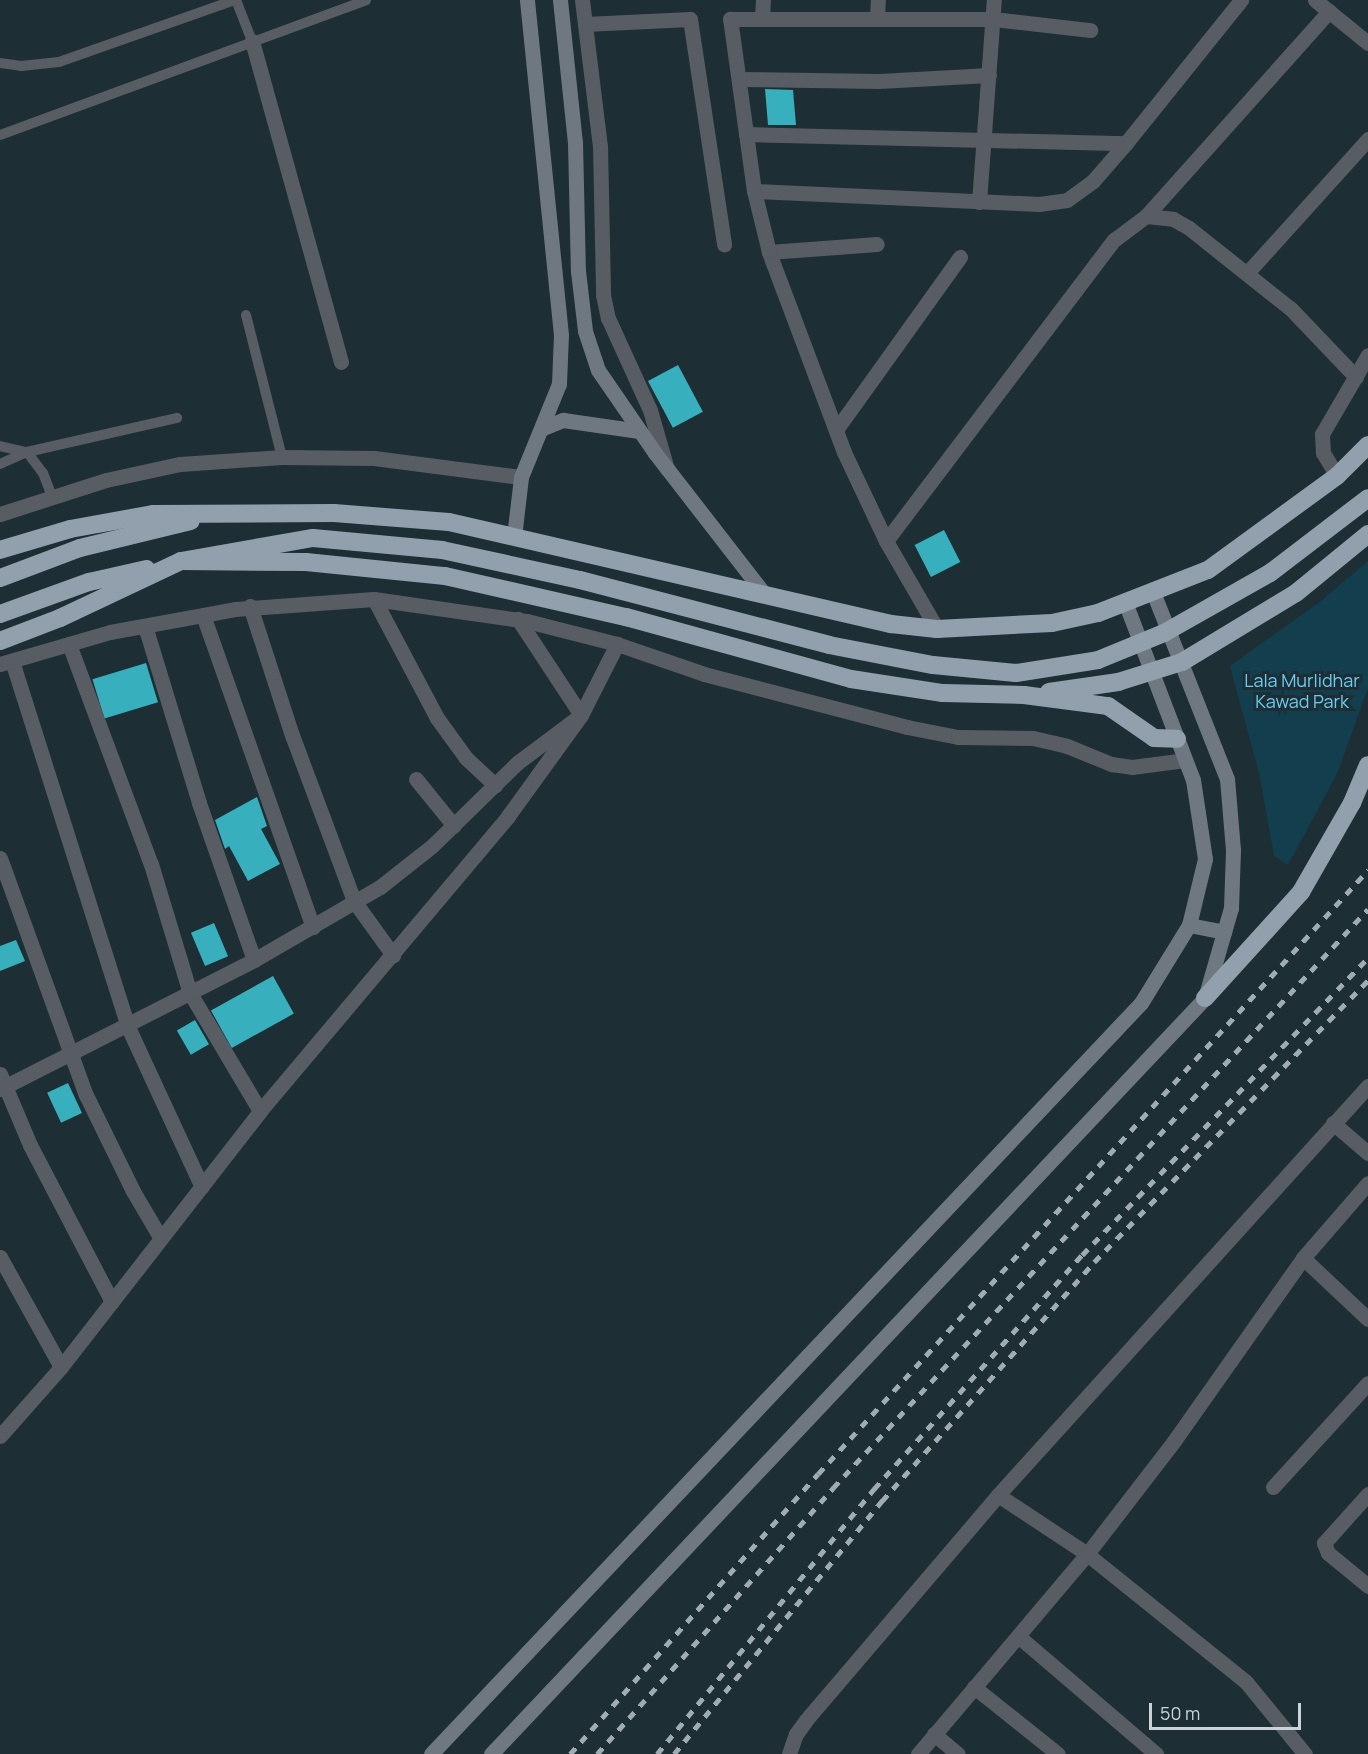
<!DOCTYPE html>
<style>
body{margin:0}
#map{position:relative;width:1368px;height:1754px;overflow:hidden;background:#1d2e35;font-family:Manrope,sans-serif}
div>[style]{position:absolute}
.green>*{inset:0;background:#123e4e}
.building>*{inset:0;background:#38afbc;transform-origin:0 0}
.lane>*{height:10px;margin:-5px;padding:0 5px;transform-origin:5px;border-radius:5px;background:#575d62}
.street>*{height:15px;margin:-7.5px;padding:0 7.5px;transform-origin:7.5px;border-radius:7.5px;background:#575d62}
.secondary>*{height:15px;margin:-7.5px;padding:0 7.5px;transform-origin:7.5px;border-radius:7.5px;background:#6f7881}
.highway>*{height:18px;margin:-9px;padding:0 9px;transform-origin:9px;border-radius:9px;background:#92a0ad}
.rail>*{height:4.5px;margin-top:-2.25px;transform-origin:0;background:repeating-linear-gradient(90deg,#a0acb0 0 8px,transparent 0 16px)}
.highway-bridge>*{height:18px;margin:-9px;padding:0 9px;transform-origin:9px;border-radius:9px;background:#92a0ad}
span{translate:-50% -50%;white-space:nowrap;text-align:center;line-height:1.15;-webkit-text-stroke:6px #1d2e35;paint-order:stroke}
.park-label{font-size:18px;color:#6acdf3}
.scale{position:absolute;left:1149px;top:1703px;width:152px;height:27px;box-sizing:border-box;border:3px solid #cad4d8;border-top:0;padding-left:8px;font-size:18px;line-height:21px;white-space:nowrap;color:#cad4d8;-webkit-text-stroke:4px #1d2e35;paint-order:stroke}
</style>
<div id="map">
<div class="green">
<div style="clip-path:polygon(1368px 561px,1368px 688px,1337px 774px,1288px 865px,1274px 856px,1259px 773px,1230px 666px,1321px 601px)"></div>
</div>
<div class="building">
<div style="clip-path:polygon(765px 89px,793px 90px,796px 125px,768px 125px)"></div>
<div style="left:678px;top:365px;width:53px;height:34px;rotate:62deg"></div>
<div style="left:944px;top:530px;width:36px;height:33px;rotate:63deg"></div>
<div style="left:146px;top:663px;width:41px;height:56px;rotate:73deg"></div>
<div style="clip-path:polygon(257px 797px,267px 826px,261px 829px,280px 864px,248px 881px,229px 846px,225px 849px,215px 820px)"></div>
<div style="left:214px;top:923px;width:36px;height:25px;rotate:67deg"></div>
<div style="clip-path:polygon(16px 940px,25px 961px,0 971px,0 946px)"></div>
<div style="left:273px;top:976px;width:43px;height:71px;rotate:61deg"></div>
<div style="left:195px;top:1020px;width:28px;height:21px;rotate:60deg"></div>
<div style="left:68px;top:1083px;width:33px;height:23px;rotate:65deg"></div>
</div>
<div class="lane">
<div style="left:236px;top:0;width:44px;rotate:68.7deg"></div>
<div style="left:0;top:63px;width:21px;rotate:8deg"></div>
<div style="left:21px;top:66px;width:38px;rotate:-6deg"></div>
<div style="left:59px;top:62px;width:187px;rotate:-19.4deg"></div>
<div style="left:0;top:135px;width:390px;rotate:-20.2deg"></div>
<div style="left:246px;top:315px;width:146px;rotate:75.8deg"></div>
<div style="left:0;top:446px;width:28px;rotate:13deg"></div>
<div style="left:27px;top:452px;width:26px;rotate:53deg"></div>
<div style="left:43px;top:473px;width:25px;rotate:69deg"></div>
<div style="left:0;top:464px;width:30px;rotate:-24deg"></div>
<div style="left:27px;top:452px;width:154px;rotate:-12.8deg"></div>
</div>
<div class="street">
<div style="left:582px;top:0;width:147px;rotate:83deg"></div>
<div style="left:600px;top:146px;width:149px;rotate:88.8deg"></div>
<div style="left:603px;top:295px;width:24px;rotate:78deg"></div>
<div style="left:608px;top:318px;width:101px;rotate:65.5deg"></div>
<div style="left:650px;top:410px;width:61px;rotate:73.9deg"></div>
<div style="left:1315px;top:0;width:68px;rotate:39.1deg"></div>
<div style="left:877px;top:17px;width:17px;rotate:-87deg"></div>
<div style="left:762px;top:18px;width:18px;rotate:-87deg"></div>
<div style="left:585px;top:24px;width:105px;rotate:-2.7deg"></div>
<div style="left:690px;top:19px;width:228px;rotate:81.4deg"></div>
<div style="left:252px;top:41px;width:333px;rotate:74.5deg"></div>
<div style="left:740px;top:79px;width:139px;rotate:0.8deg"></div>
<div style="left:879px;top:81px;width:110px;rotate:-3.1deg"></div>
<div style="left:746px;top:134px;width:380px;rotate:1.4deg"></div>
<div style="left:754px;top:191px;width:285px;rotate:2.6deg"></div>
<div style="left:1039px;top:204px;width:28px;rotate:-8deg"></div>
<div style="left:1067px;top:200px;width:32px;rotate:-36deg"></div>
<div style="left:1093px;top:181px;width:50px;rotate:-49deg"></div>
<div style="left:1126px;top:143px;width:184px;rotate:-51.2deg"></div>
<div style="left:979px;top:202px;width:203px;rotate:-85.8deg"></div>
<div style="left:1146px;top:216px;width:27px;rotate:6deg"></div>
<div style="left:1173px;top:219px;width:18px;rotate:29deg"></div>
<div style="left:1189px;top:228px;width:130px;rotate:38.5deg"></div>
<div style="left:1291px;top:309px;width:94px;rotate:46.3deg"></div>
<div style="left:769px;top:252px;width:108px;rotate:-4.2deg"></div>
<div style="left:1247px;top:273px;width:181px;rotate:-47.9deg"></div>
<div style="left:836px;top:430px;width:213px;rotate:-54.4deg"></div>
<div style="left:1337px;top:476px;width:27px;rotate:-121deg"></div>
<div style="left:1323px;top:453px;width:19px;rotate:-93deg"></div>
<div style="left:1322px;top:434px;width:91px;rotate:-59.8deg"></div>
<div style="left:0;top:514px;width:111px;rotate:-17.8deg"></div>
<div style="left:106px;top:480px;width:76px;rotate:-12.2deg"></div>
<div style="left:180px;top:464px;width:102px;rotate:-3.9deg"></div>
<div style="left:282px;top:457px;width:92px;rotate:0.6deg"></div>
<div style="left:374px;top:458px;width:148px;rotate:7.4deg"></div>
<div style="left:886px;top:541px;width:378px;rotate:-52.9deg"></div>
<div style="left:1114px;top:240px;width:40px;rotate:-37deg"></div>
<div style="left:1146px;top:216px;width:275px;rotate:-48.2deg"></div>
<div style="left:374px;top:599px;width:135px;rotate:62.1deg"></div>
<div style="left:437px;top:718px;width:49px;rotate:54.1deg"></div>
<div style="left:466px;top:758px;width:40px;rotate:43deg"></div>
<div style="left:250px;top:606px;width:136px;rotate:72deg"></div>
<div style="left:292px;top:735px;width:177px;rotate:69.5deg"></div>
<div style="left:354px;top:901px;width:67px;rotate:54.2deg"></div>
<div style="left:203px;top:615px;width:331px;rotate:70.6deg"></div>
<div style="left:145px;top:626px;width:185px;rotate:73deg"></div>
<div style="left:199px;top:803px;width:166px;rotate:70.7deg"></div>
<div style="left:937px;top:629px;width:102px;rotate:-120.1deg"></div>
<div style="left:886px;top:541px;width:98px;rotate:-115.3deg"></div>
<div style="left:844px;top:452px;width:214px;rotate:-110.6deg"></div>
<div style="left:769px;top:252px;width:63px;rotate:-103.8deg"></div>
<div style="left:754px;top:191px;width:174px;rotate:-97.9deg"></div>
<div style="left:730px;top:19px;width:263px"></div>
<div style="left:993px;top:19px;width:98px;rotate:6.5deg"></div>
<div style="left:69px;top:644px;width:235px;rotate:69.6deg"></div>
<div style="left:151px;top:864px;width:135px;rotate:73.2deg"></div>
<div style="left:190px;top:993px;width:137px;rotate:59.3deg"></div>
<div style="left:12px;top:661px;width:384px;rotate:72.4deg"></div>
<div style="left:128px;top:1027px;width:176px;rotate:65.2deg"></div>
<div style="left:0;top:664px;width:115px;rotate:-16.2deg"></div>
<div style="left:110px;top:632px;width:127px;rotate:-10.4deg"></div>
<div style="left:235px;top:609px;width:139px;rotate:-4.1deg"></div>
<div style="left:374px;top:599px;width:155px;rotate:8.2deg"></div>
<div style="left:527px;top:621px;width:93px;rotate:14.3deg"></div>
<div style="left:617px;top:644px;width:92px;rotate:19deg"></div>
<div style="left:704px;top:674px;width:210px;rotate:14.6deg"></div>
<div style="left:907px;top:727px;width:52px;rotate:11.1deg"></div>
<div style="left:958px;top:737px;width:75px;rotate:0.8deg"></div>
<div style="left:1033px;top:738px;width:35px;rotate:13deg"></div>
<div style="left:1067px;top:746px;width:48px;rotate:22.2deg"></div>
<div style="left:1111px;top:764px;width:21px;rotate:8deg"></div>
<div style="left:1132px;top:767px;width:53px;rotate:-7.5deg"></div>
<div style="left:416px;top:779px;width:60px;rotate:51deg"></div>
<div style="left:0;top:858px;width:252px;rotate:70.1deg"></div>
<div style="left:86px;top:1095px;width:107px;rotate:63.9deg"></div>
<div style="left:133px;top:1191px;width:53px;rotate:59.6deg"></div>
<div style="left:0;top:1074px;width:77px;rotate:67.1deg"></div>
<div style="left:30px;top:1145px;width:177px;rotate:62.4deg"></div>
<div style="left:0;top:1089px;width:285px;rotate:-26.9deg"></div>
<div style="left:254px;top:960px;width:146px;rotate:-30.1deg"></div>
<div style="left:380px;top:887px;width:66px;rotate:-38.3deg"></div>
<div style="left:432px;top:846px;width:119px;rotate:-44.3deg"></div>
<div style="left:517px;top:763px;width:80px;rotate:-36.9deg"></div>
<div style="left:581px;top:715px;width:115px;rotate:-123.3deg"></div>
<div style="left:1333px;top:1123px;width:46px;rotate:40.6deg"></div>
<div style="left:0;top:1257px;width:126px;rotate:61deg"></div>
<div style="left:1303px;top:1258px;width:89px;rotate:43.2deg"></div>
<div style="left:0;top:1436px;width:92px;rotate:-48.5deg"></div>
<div style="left:61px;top:1367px;width:324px;rotate:-52.1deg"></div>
<div style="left:260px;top:1111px;width:385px;rotate:-49.9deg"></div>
<div style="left:508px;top:816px;width:125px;rotate:-54.1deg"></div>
<div style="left:581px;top:715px;width:80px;rotate:-63.1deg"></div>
<div style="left:1273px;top:1487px;width:141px;rotate:-47.6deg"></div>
<div style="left:1368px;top:1494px;width:66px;rotate:131.9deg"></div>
<div style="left:1324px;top:1543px;width:11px;rotate:68deg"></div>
<div style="left:1328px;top:1553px;width:52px;rotate:39.5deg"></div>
<div style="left:998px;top:1495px;width:107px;rotate:33.5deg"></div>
<div style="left:1087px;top:1554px;width:204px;rotate:38.8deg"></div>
<div style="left:1246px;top:1682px;width:93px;rotate:50.7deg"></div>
<div style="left:1018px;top:1636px;width:182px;rotate:40.5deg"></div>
<div style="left:974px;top:1687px;width:107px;rotate:38.6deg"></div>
<div style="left:934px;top:1734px;width:31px;rotate:40deg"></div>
<div style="left:789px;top:1754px;width:21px;rotate:-71deg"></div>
<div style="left:796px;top:1734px;width:17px;rotate:-54deg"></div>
<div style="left:806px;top:1720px;width:296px;rotate:-49.5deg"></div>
<div style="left:998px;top:1495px;width:552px;rotate:-47.87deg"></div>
<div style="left:918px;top:1754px;width:262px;rotate:-49.8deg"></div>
<div style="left:1087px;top:1554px;width:143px;rotate:-52.4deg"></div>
<div style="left:1174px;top:1441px;width:224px;rotate:-54.8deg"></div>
<div style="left:1303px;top:1258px;width:99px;rotate:-49.1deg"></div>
</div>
<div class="secondary">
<div style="left:560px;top:0;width:143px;rotate:84deg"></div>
<div style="left:575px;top:142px;width:129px;rotate:88.7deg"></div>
<div style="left:578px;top:271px;width:60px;rotate:83.3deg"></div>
<div style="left:585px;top:331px;width:41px;rotate:71.6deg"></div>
<div style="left:598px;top:370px;width:101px;rotate:55.5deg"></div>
<div style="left:655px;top:453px;width:180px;rotate:52.2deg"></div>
<div style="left:543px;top:428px;width:22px;rotate:-22deg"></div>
<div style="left:563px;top:420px;width:77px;rotate:8.2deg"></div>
<div style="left:514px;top:537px;width:60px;rotate:-83.3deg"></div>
<div style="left:521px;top:477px;width:100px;rotate:-67.8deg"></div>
<div style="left:559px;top:384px;width:49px;rotate:-87.7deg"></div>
<div style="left:561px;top:335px;width:337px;rotate:-95.8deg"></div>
<div style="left:1189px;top:925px;width:36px;rotate:11deg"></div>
<div style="left:431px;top:1754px;width:1033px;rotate:-46.61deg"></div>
<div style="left:1141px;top:1003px;width:92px;rotate:-58.4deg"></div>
<div style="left:1189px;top:925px;width:68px;rotate:-76.4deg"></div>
<div style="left:1205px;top:859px;width:80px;rotate:-98.6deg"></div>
<div style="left:1193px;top:780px;width:191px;rotate:-110.9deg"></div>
<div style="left:491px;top:1754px;width:1040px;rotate:-46.64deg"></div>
<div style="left:1205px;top:998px;width:94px;rotate:-73.9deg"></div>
<div style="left:1231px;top:908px;width:58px;rotate:-88deg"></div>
<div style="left:1233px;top:850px;width:71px;rotate:-94.8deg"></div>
<div style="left:1227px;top:779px;width:203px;rotate:-111.6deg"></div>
</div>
<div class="highway">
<div style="left:0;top:550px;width:73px;rotate:-16.7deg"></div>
<div style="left:70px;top:529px;width:84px;rotate:-10.2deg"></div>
<div style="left:153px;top:514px;width:181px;rotate:-0.3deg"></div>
<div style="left:334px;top:513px;width:115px;rotate:4.5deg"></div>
<div style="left:449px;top:522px;width:454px;rotate:13deg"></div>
<div style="left:891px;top:624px;width:46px;rotate:6.2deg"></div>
<div style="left:937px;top:629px;width:115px;rotate:-3deg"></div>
<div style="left:1052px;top:623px;width:47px;rotate:-12.3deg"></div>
<div style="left:1098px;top:613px;width:118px;rotate:-21.4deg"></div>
<div style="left:1208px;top:570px;width:160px;rotate:-36.1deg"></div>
<div style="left:1337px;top:476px;width:44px;rotate:-45deg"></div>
<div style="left:0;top:578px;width:85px;rotate:-20.6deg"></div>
<div style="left:80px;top:548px;width:114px;rotate:-13.7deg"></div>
<div style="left:0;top:614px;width:95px;rotate:-19.8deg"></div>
<div style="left:89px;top:582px;width:59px;rotate:-12.6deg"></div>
<div style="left:0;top:641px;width:64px;rotate:-21deg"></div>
<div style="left:60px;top:618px;width:134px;rotate:-25.2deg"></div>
<div style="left:181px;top:561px;width:125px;rotate:0.5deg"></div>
<div style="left:306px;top:562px;width:140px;rotate:5.8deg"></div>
<div style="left:445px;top:576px;width:186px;rotate:12.8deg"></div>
<div style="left:626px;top:617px;width:233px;rotate:15.4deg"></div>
<div style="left:851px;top:679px;width:93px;rotate:8.7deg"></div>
<div style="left:943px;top:693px;width:81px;rotate:1.4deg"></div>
<div style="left:1024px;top:695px;width:85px;rotate:7.5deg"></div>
<div style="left:1108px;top:706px;width:56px;rotate:34.8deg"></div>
<div style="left:1154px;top:738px;width:23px;rotate:2deg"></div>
<div style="left:1049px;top:692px;width:70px;rotate:-8.2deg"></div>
<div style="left:1118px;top:682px;width:67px;rotate:-17.4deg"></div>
<div style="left:1182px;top:662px;width:133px;rotate:-31.2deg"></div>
<div style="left:1296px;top:593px;width:93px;rotate:-39.3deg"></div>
<div style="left:1205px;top:998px;width:143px;rotate:-47.8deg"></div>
<div style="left:1301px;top:892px;width:103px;rotate:-60.2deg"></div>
<div style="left:1352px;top:803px;width:41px;rotate:-67.2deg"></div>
</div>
<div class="rail">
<div style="left:570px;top:1754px;width:374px;rotate:-48.5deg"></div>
<div style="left:818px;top:1474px;width:817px;rotate:-47.68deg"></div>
<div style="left:597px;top:1754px;width:356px;rotate:-48.4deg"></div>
<div style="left:833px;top:1488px;width:788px;rotate:-47.26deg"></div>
<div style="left:657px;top:1754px;width:343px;rotate:-50.7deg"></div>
<div style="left:874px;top:1489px;width:313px;rotate:-48.4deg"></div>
<div style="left:1082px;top:1255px;width:412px;rotate:-46.1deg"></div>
<div style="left:674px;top:1754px;width:328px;rotate:-50.6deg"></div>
<div style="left:882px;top:1501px;width:319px;rotate:-48.4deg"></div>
<div style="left:1094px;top:1262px;width:393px;rotate:-45.8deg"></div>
</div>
<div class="highway-bridge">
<div style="left:181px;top:561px;width:134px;rotate:-9.9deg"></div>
<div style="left:313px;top:538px;width:130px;rotate:5.3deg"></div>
<div style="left:442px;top:550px;width:141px;rotate:12.3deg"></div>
<div style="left:580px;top:580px;width:257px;rotate:14.6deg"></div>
<div style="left:829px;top:645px;width:106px;rotate:10.9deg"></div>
<div style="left:933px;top:665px;width:83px;rotate:5.5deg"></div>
<div style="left:1016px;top:673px;width:83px;rotate:-9deg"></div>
<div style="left:1098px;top:660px;width:71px;rotate:-22.2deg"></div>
<div style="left:1164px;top:633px;width:122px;rotate:-29.5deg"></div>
<div style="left:1270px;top:573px;width:123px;rotate:-37.4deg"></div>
</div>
<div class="park-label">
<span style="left:1302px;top:691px">Lala Murlidhar<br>Kawad Park</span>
</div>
<div class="scale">50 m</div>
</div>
